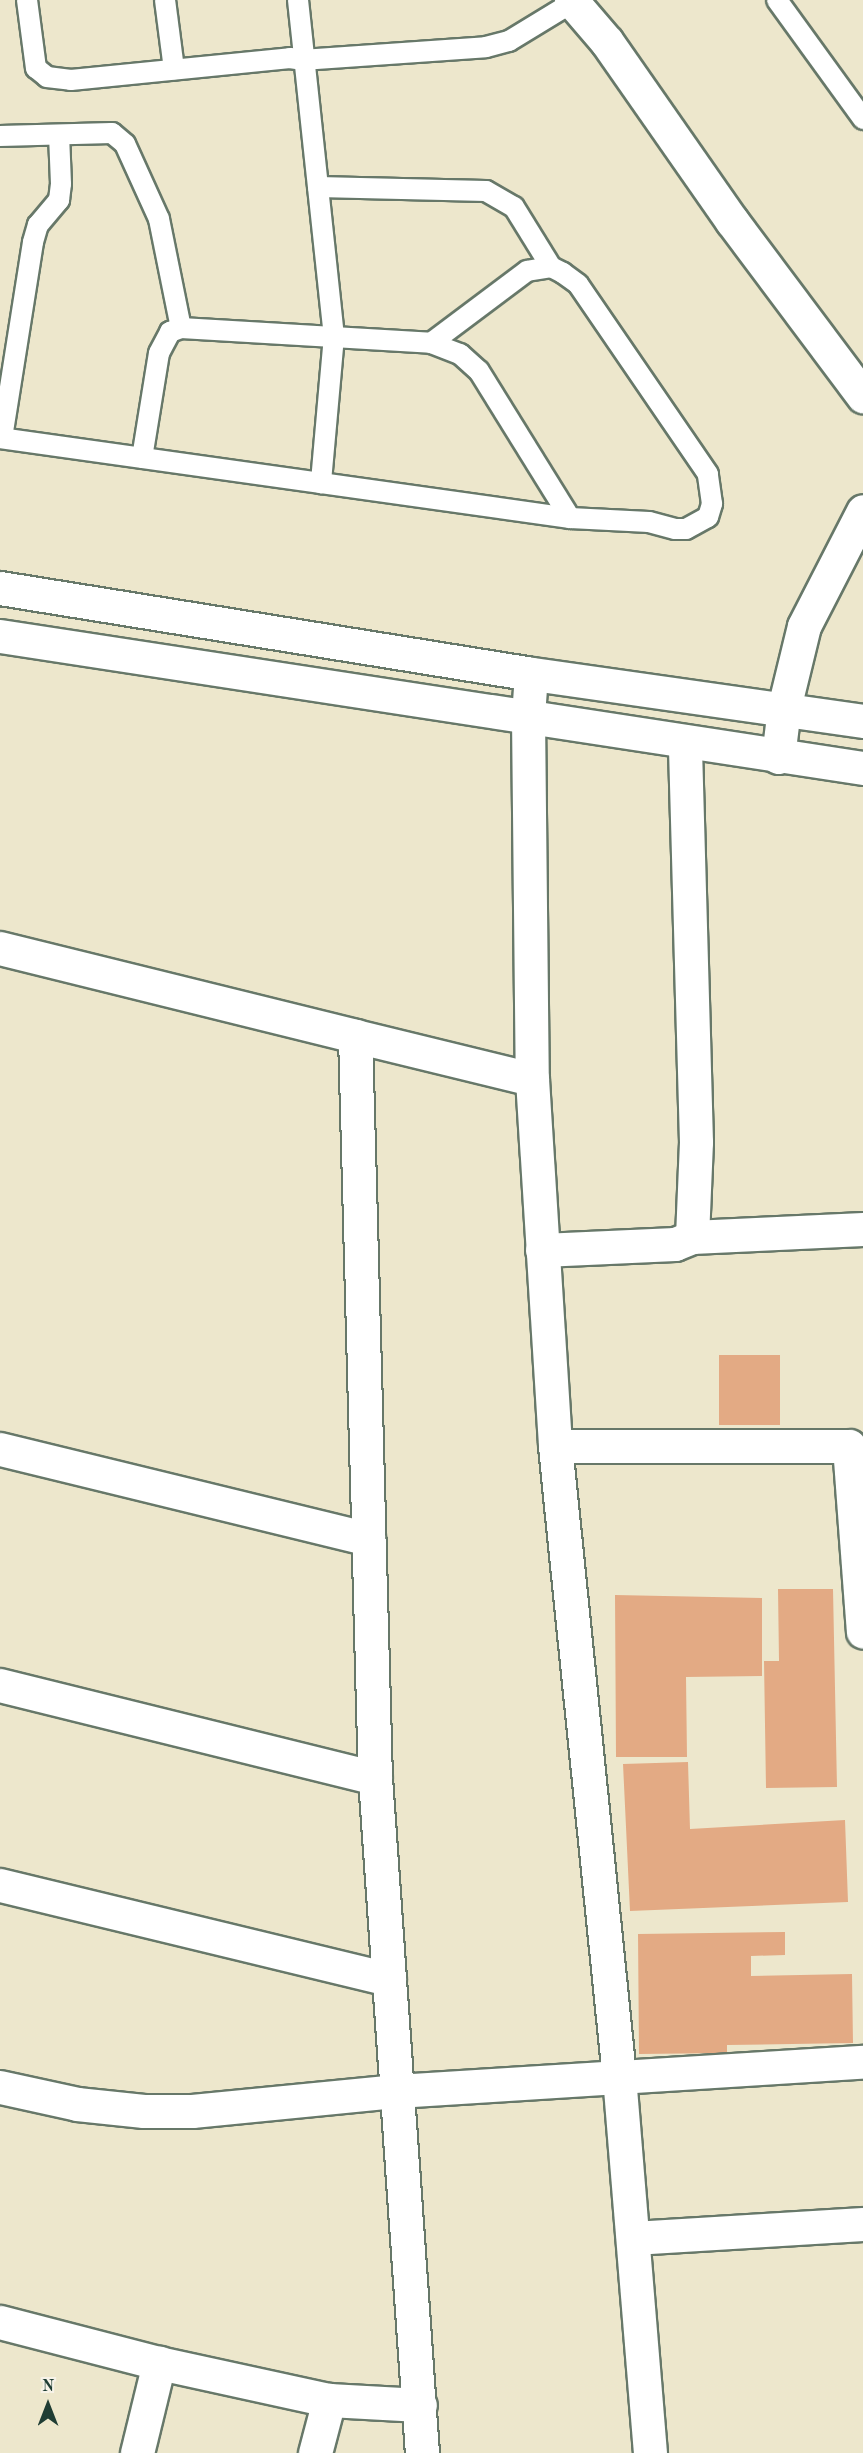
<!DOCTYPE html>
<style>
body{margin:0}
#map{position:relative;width:863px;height:2453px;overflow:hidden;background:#ede7cc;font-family:"Old Standard TT",serif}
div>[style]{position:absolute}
.building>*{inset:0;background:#e3aa84;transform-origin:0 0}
.roads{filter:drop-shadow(2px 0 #677869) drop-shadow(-2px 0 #677869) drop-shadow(0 2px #677869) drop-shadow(0 -2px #677869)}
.lane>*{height:20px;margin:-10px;padding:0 10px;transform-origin:10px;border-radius:10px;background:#fff}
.street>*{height:33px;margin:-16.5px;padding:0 16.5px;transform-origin:16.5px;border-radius:16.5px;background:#fff}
.secondary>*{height:33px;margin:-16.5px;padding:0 16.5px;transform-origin:16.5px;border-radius:16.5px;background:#fff}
span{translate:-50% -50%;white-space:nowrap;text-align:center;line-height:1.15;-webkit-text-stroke:4.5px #f7f3e8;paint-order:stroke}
.north{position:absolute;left:18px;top:2375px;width:60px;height:60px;-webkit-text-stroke:4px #f7f3e8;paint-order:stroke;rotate:0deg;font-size:16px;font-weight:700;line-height:24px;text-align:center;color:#1f3d34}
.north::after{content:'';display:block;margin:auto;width:21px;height:27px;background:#1f3d34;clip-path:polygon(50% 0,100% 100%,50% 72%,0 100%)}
</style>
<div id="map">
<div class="building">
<div style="left:719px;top:1355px;width:61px;height:70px"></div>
<div style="clip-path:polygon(778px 1589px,833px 1589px,837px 1787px,766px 1788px,764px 1661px,779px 1661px)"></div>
<div style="clip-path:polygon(615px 1595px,762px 1598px,762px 1676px,686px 1677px,687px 1757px,616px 1757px)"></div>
<div style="clip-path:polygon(688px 1762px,690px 1829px,845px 1820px,848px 1902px,630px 1911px,623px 1764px)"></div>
<div style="clip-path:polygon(785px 1932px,785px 1955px,751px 1956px,751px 1976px,852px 1974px,853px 2043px,727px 2045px,727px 2053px,639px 2054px,638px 1934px)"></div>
</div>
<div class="roads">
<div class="lane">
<div style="left:27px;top:0;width:69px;rotate:82.5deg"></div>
<div style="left:36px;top:68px;width:14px;rotate:39deg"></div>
<div style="left:47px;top:77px;width:24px;rotate:7deg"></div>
<div style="left:71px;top:80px;width:220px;rotate:-5.7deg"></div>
<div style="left:290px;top:58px;width:12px;rotate:9deg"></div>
<div style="left:302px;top:60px;width:184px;rotate:-4deg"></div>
<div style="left:486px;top:47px;width:24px;rotate:-15deg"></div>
<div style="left:509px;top:41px;width:75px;rotate:-31.4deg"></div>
<div style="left:165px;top:0;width:70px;rotate:82.6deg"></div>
<div style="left:298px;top:0;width:338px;rotate:83.9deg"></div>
<div style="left:334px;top:336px;width:148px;rotate:95.1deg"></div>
<div style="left:777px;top:0;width:147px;rotate:54.1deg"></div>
<div style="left:0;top:136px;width:112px;rotate:-1.5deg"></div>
<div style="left:112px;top:133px;width:17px;rotate:40deg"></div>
<div style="left:125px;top:144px;width:82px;rotate:65.6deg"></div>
<div style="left:159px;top:219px;width:111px;rotate:78.6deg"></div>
<div style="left:318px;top:187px;width:168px;rotate:1.4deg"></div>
<div style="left:486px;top:191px;width:32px;rotate:30deg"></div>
<div style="left:514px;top:207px;width:70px;rotate:58.3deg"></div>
<div style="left:0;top:438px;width:576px;rotate:7.99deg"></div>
<div style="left:570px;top:518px;width:79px;rotate:2.9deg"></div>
<div style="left:649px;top:522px;width:27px;rotate:15deg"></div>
<div style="left:675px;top:529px;width:11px"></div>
<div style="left:686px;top:529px;width:25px;rotate:-29deg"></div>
<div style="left:708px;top:517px;width:14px;rotate:-73deg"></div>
<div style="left:712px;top:504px;width:30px;rotate:-98deg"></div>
<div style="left:708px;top:474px;width:230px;rotate:-124.4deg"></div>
<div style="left:578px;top:284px;width:19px;rotate:-144deg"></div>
<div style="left:563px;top:273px;width:13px;rotate:-153deg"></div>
<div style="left:551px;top:267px;width:24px;rotate:171deg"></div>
<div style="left:527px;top:271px;width:120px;rotate:143.1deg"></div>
<div style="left:2px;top:438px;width:198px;rotate:-81deg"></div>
<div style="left:33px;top:242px;width:18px;rotate:-74deg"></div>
<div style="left:38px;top:225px;width:33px;rotate:-50deg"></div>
<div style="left:59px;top:200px;width:16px;rotate:-83deg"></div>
<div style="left:61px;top:184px;width:49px;rotate:-92.3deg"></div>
<div style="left:142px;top:458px;width:106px;rotate:-80.8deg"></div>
<div style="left:159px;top:353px;width:24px;rotate:-62deg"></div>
<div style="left:170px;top:332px;width:12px;rotate:-20deg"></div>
<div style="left:181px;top:328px;width:250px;rotate:3.4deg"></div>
<div style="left:431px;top:343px;width:31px;rotate:21deg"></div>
<div style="left:460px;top:354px;width:25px;rotate:42deg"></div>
<div style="left:479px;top:371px;width:173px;rotate:58.2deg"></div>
</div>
<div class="street">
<div style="left:571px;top:0;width:55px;rotate:49.4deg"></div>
<div style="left:607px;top:42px;width:218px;rotate:55.1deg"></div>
<div style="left:732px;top:221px;width:219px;rotate:53.2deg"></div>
<div style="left:531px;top:674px;width:42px;rotate:94.1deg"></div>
<div style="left:528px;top:716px;width:363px;rotate:89.4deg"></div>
<div style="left:532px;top:1079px;width:368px;rotate:86.4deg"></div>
<div style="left:555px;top:1446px;width:633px;rotate:84.2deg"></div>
<div style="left:619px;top:2076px;width:378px;rotate:85.3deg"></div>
<div style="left:778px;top:757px;width:49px;rotate:-83deg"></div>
<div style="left:784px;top:708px;width:84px;rotate:-76.3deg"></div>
<div style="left:804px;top:626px;width:129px;rotate:-62.8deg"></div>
<div style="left:0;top:948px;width:366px;rotate:13.9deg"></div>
<div style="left:355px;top:1036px;width:742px;rotate:88.46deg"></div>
<div style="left:375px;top:1778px;width:677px;rotate:86.02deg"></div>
<div style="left:355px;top:1036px;width:182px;rotate:13.7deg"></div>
<div style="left:692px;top:1237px;width:171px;rotate:-2.7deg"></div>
<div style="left:542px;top:1250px;width:133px;rotate:-2.6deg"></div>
<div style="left:675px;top:1244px;width:18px;rotate:-22deg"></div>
<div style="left:692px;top:1237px;width:95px;rotate:-87.6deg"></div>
<div style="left:696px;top:1142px;width:401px;rotate:-91.6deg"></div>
<div style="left:555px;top:1446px;width:294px"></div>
<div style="left:849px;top:1446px;width:186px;rotate:85.7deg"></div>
<div style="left:0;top:1449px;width:379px;rotate:13.7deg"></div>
<div style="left:0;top:1685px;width:386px;rotate:13.9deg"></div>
<div style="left:0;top:1885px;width:400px;rotate:13.6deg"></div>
<div style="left:0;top:2087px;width:79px;rotate:12.4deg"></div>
<div style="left:77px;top:2104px;width:67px;rotate:6deg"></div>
<div style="left:144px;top:2111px;width:48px"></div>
<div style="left:192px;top:2111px;width:206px;rotate:-5.6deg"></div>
<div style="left:397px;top:2091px;width:467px;rotate:-3.6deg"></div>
<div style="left:633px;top:2238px;width:230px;rotate:-3.5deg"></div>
<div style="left:0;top:2322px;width:164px;rotate:14.5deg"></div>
<div style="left:159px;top:2363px;width:174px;rotate:12.3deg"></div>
<div style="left:329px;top:2400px;width:91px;rotate:3.1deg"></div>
<div style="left:137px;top:2453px;width:93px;rotate:-76.3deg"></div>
<div style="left:315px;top:2453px;width:55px;rotate:-75.2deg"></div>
</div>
<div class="secondary">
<div style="left:0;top:588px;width:533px;rotate:9.18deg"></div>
<div style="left:526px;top:673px;width:340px;rotate:8.1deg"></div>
<div style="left:0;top:636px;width:873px;rotate:8.7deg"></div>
</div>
</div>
<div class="north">N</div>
</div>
